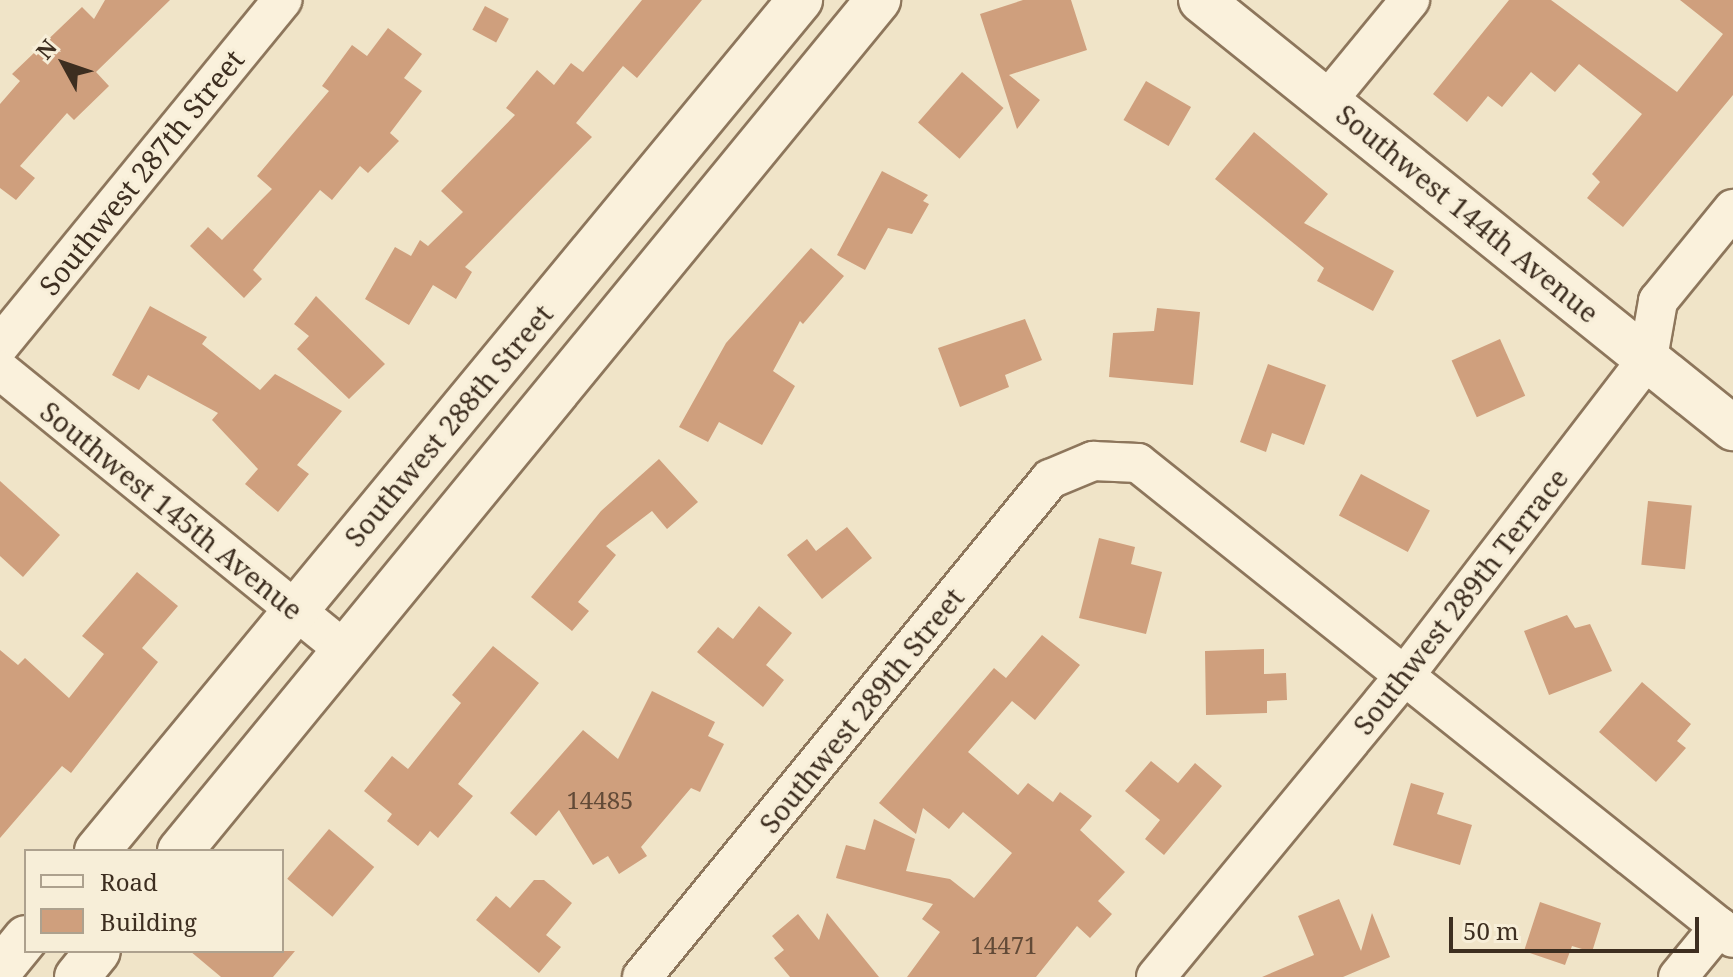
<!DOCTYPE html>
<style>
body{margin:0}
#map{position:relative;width:1733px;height:977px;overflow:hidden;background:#f0e4c8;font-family:"Noto Serif",serif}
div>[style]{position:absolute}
.building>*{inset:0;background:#cf9f7d;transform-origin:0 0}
.roads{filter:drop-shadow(2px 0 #8d765c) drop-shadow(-2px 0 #8d765c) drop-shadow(0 2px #8d765c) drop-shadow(0 -2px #8d765c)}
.minor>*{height:38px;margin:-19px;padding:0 19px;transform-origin:19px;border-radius:19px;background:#faf1dc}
.tertiary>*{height:44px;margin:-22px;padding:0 22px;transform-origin:22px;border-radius:22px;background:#faf1dc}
.secondary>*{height:44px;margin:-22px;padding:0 22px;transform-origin:22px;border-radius:22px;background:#faf1dc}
span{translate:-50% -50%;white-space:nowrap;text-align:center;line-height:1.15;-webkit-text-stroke:6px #f7eed8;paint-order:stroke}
.number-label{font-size:24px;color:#624a37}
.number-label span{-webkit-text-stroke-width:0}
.street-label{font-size:28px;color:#3d2e20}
.legend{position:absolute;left:24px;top:849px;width:260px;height:104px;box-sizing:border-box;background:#f7eed8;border:2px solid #ada18e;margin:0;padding:10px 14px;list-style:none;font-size:24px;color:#3d2e20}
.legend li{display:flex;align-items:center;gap:16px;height:40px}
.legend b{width:40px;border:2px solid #ada18e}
.north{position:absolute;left:24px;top:24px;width:80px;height:80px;-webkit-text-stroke:6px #f7eed8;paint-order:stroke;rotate:310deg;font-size:22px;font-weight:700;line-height:32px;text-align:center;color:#3d2e20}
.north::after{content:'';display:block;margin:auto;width:28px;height:36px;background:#3d2e20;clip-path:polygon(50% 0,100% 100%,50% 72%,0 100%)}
.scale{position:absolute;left:1449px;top:917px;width:250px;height:36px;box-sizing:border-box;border:4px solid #3d2e20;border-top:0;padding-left:10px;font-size:24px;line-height:28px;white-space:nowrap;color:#3d2e20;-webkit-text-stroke:6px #f7eed8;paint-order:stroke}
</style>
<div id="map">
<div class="building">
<div style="clip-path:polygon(105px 0,170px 0,96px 72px,109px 86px,74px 120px,67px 113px,20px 166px,35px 178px,16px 200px,0 188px,0 104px,20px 81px,12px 74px,82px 7px,94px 19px)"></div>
<div style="clip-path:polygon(642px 0,702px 0,637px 78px,623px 66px,576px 123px,592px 137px,465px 267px,472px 272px,456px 299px,433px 285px,409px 325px,365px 299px,395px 247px,411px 256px,420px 240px,428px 246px,463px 212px,441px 191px,515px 115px,506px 108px,537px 70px,554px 85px,571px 63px,583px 72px)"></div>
<div style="clip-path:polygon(1023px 0,1071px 0,1087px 50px,1009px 75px,1040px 100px,1017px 129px,980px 14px)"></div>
<div style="clip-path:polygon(1509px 0,1551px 0,1677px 92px,1723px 34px,1680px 0,1733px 0,1733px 95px,1623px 227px,1587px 198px,1600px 182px,1592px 174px,1642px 114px,1579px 64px,1555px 92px,1531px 72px,1502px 107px,1488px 96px,1467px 122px,1433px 94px)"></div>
<div style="left:485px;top:6px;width:27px;height:27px;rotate:28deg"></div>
<div style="clip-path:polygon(388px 28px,422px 54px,404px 78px,422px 91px,390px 133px,399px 141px,368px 173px,360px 166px,332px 200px,320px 190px,253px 270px,262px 279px,244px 298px,190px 246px,208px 227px,222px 240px,272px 189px,257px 176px,329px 91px,322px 86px,352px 45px,367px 56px)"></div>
<div style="left:962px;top:72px;width:55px;height:67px;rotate:41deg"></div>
<div style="left:1146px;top:81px;width:52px;height:45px;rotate:30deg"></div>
<div style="clip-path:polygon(1254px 132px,1328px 194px,1304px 223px,1394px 271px,1373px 311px,1317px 281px,1324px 268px,1215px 179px)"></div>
<div style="clip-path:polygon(882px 171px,928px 195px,923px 201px,929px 204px,912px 234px,888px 228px,865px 270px,837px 255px)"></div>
<div style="clip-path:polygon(811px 248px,844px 276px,803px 324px,800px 321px,773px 371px,795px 386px,762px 445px,719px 422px,708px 442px,679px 427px,726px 343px)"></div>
<div style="clip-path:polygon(316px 296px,385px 364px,349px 399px,297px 349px,309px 336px,294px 324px)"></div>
<div style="clip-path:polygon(150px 306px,207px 337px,202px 344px,260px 390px,275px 374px,342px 411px,297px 465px,309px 474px,278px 512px,245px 484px,258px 469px,212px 420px,218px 413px,148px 375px,139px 390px,112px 375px)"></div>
<div style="clip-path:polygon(1157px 308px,1200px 312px,1193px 385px,1109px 377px,1113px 333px,1154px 331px)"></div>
<div style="clip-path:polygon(1025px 319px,1042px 360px,1005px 375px,1009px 387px,960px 407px,938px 348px)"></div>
<div style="left:1500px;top:339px;width:62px;height:53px;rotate:66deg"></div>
<div style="clip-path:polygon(1268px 364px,1326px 385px,1304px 445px,1272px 433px,1266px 452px,1240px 442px)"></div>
<div style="clip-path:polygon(659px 459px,698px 502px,667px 529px,652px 511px,606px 546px,616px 555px,578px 602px,589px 611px,572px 631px,531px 597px,601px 511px)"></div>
<div style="left:1361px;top:474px;width:78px;height:47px;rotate:28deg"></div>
<div style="clip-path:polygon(0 481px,60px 535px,23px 577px,0 556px)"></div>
<div style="left:1648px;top:501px;width:44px;height:64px;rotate:6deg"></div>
<div style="clip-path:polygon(847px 527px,872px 558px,822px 599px,787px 555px,807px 539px,816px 551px)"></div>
<div style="clip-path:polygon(1099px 538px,1135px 547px,1131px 564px,1162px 572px,1146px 634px,1079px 618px)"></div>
<div style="clip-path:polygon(137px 572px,178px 606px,142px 648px,158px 662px,71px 773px,62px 766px,0 838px,0 650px,18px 665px,25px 658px,69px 698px,104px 654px,82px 636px)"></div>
<div style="clip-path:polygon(759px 606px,792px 633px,766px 665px,784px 680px,763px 707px,697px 652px,718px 627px,733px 639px)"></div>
<div style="clip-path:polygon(1567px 615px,1575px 628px,1590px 624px,1612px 671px,1549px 695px,1524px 631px)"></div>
<div style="clip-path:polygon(1042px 635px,1080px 665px,1035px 720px,1012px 701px,968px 752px,1018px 795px,1028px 783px,1053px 802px,1060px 792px,1092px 816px,1080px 830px,1125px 872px,1098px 901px,1112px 914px,1090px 938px,1077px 926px,1036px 977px,907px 977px,940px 932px,922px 919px,933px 904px,836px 878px,846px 845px,865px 850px,874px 819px,915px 839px,906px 871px,950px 879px,974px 898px,1012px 853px,963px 812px,949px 829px,923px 808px,916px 834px,879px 803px,994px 668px,1006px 678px)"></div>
<div style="clip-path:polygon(493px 646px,539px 683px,458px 784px,473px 796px,438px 838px,430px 831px,418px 846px,387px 821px,392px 814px,364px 791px,392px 756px,408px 769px,461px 703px,452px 695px)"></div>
<div style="clip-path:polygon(1264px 649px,1264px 674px,1286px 673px,1287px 700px,1267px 701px,1267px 713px,1206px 715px,1205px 651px)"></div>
<div style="clip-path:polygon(1642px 682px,1691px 724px,1677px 741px,1686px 748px,1656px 782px,1599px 732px)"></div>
<div style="clip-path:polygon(652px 691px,715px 722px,708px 736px,724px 744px,700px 792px,691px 788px,641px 847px,647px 856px,619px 874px,608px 856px,593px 865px,559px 810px,536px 836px,510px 813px,583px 730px,618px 759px)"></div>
<div style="clip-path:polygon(1151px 761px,1178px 783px,1195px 763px,1222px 786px,1164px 855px,1145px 839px,1160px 820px,1125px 791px)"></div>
<div style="clip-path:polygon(1411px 783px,1444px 793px,1437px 814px,1472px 825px,1460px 865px,1393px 845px)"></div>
<div style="left:329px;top:829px;width:59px;height:65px;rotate:40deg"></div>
<div style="clip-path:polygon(534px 880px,544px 880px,572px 903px,546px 935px,561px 947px,539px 973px,476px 920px,496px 896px,510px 908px)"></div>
<div style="clip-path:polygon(1339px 899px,1361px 951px,1372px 913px,1390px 957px,1343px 977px,1262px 977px,1314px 955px,1298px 916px)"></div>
<div style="clip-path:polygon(1540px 902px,1601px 923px,1592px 952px,1572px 946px,1565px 965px,1524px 951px)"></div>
<div style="clip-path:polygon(827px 913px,879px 977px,790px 977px,774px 958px,784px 950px,772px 936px,798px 914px,819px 940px)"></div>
<div style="clip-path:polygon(190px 951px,295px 951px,273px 977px,221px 977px)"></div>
</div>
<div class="roads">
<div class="minor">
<div style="left:1327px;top:101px;width:131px;rotate:-50.6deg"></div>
<div style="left:0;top:345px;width:446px;rotate:-50.7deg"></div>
<div style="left:0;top:370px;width:444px;rotate:39.1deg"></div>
<div style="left:642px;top:977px;width:644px;rotate:-50.67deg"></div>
<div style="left:1050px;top:479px;width:47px;rotate:-22.7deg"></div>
<div style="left:1093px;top:461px;width:45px;rotate:2.5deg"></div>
<div style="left:1138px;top:463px;width:761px;rotate:38.6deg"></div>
<div style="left:1156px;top:977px;width:391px;rotate:-50.5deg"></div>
<div style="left:1405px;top:675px;width:399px;rotate:-52.5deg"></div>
<div style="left:1648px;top:358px;width:58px;rotate:-80deg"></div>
<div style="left:1658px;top:301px;width:119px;rotate:-50.8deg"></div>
<div style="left:1678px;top:977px;width:65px;rotate:-50.6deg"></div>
</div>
<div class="tertiary">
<div style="left:1201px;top:0;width:683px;rotate:38.82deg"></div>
</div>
<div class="secondary">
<div style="left:97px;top:851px;width:1104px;rotate:-50.44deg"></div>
<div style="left:180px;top:851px;width:1101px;rotate:-50.64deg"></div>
<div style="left:0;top:970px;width:41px;rotate:-50.9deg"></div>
<div style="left:77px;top:977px;width:33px;rotate:-51deg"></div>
</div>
</div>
<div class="number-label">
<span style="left:600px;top:800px">14485</span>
<span style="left:1004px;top:945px">14471</span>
</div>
<div class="street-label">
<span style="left:141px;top:172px;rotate:-51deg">Southwest 287th Street</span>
<span style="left:1468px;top:213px;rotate:39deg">Southwest 144th Avenue</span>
<span style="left:448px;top:425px;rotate:-50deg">Southwest 288th Street</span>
<span style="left:172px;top:510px;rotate:39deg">Southwest 145th Avenue</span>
<span style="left:1460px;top:601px;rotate:-52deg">Southwest 289th Terrace</span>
<span style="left:861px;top:710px;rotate:-51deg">Southwest 289th Street</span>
</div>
<ul class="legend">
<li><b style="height:10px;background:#faf1dc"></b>Road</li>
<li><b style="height:22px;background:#cf9f7d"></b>Building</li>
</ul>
<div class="north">N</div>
<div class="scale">50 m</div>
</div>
